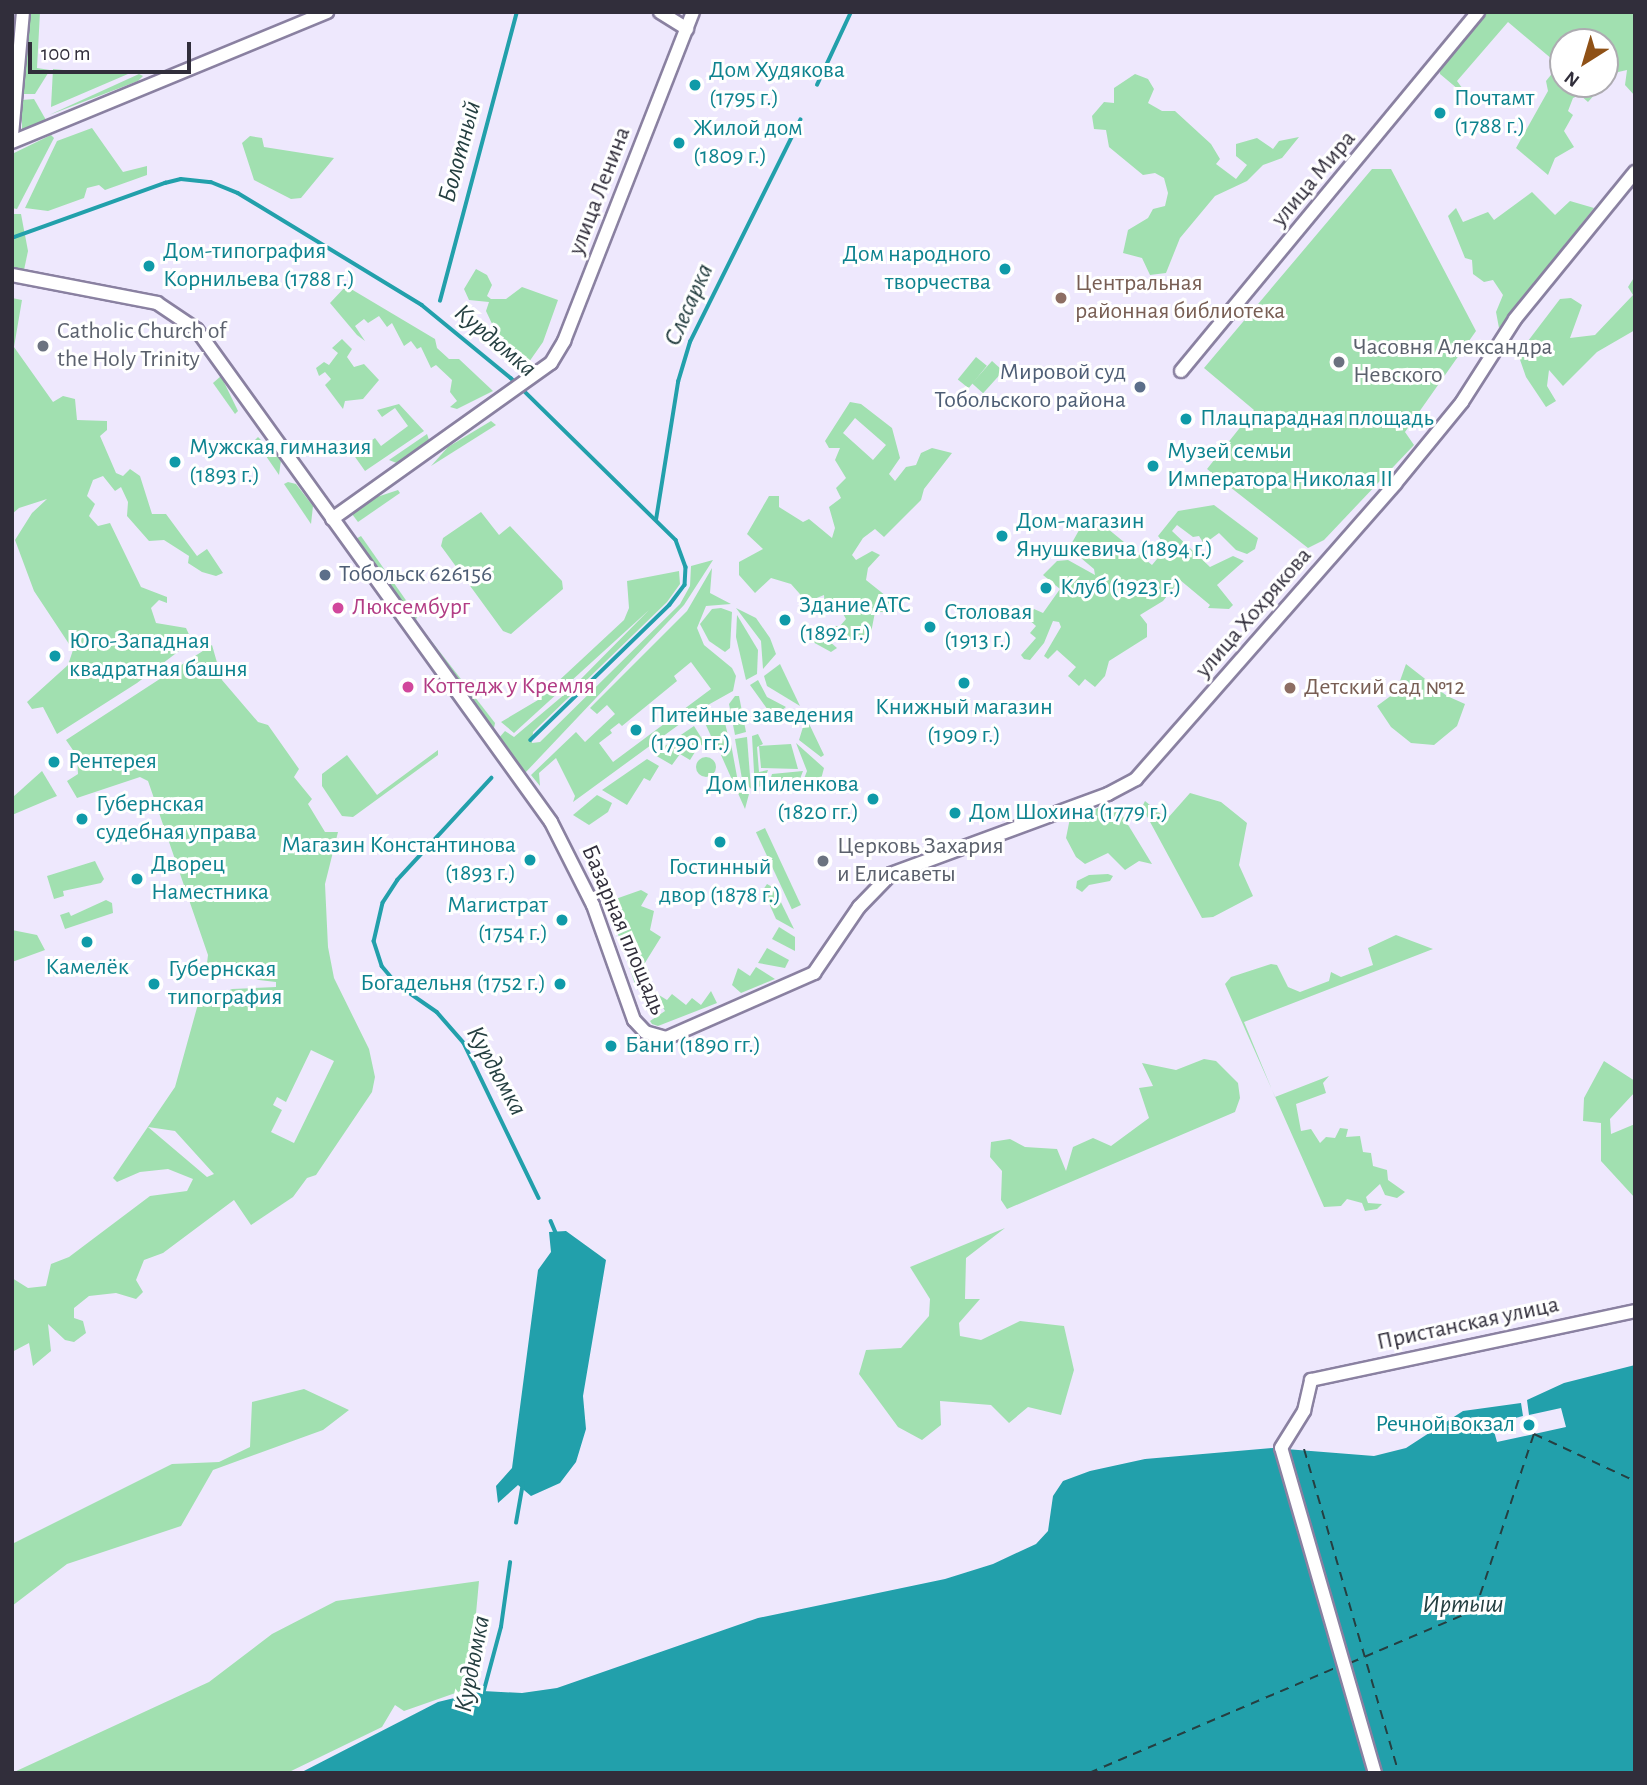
<!DOCTYPE html>
<meta charset="utf-8">
<style>
body{margin:0}
#map{position:relative;width:1647px;height:1785px;overflow:hidden;background:#eee8fd;font-family:"Alegreya Sans",sans-serif}
div>[style]{position:absolute}
.green>*{inset:0;background:#a1e0b0;transform-origin:0 0}
.round{border-radius:50%}
.water>*{inset:0;background:#22a0ab}
.stream>*{height:3.5px;margin:-1.75px;padding:0 1.75px;transform-origin:1.75px;border-radius:1.75px;background:#22a0ab}
.ferry>*{height:2px;margin-top:-1px;transform-origin:0;background:repeating-linear-gradient(90deg,#253f41 0 9px,transparent 0 16px)}
.roads{filter:drop-shadow(2px 0 #8a81a1) drop-shadow(-2px 0 #8a81a1) drop-shadow(0 2px #8a81a1) drop-shadow(0 -2px #8a81a1)}
.secondary>*{height:12px;margin:-6px;padding:0 6px;transform-origin:6px;border-radius:6px;background:#fff}
.dots>*{width:19px;height:19px;translate:-50% -50%;box-sizing:border-box;border:4px solid #fff;border-radius:50%}
span{translate:-50% -50%;white-space:nowrap;text-align:center;line-height:1.15;-webkit-text-stroke:6px #fff;paint-order:stroke}
.culture-label{font-size:24px;color:#0d838f}
.left{translate:0 -50%;text-align:left}
.right{translate:-100% -50%;text-align:right}
.street-label{font-size:24px;color:#312e3b}
.education-label{font-size:24px;color:#785e54}
.worship-label{font-size:24px;color:#5b616d}
.service-label{font-size:24px;color:#4e5e75}
.hotel-label{font-size:24px;color:#b23c85}
.water-label{font-size:26px;color:#253f41;font-style:italic}
.frame{position:absolute;inset:0;border:14px solid #312e3b;pointer-events:none}
.north{position:absolute;left:1549px;top:28px;width:70px;height:70px;box-sizing:border-box;background:#fff;border:2px solid #adabb1;border-radius:50%;rotate:217deg;font-size:19px;font-weight:700;line-height:28px;text-align:center;color:#312e3b}
.north::after{content:'';display:block;margin:auto;width:24px;height:32px;background:#8f5116;clip-path:polygon(50% 0,100% 100%,50% 72%,0 100%)}
.scale{position:absolute;left:28px;top:42px;width:163px;height:32px;box-sizing:border-box;border:4px solid #312e3b;border-top:0;padding-left:9px;font-size:21px;line-height:24px;white-space:nowrap;color:#312e3b;-webkit-text-stroke:5px #fff;paint-order:stroke}
</style>
<div id="map">
<div class="green">
<div style="clip-path:polygon(30px 12px,40px 12px,37px 68px,50px 70px,35px 94px,23px 94px)"></div>
<div style="clip-path:polygon(1485px 12px,1635px 12px,1635px 96px,1625px 85px,1627px 70px,1605px 75px,1605px 42px,1563px 42px,1563px 84px,1586px 84px,1596px 93px,1588px 102px,1580px 95px,1573px 98px,1568px 111px,1573px 115px,1564px 131px,1574px 147px,1555px 158px,1548px 175px,1516px 148px,1548px 91px,1546px 81px,1559px 65px,1508px 22px,1457px 81px,1471px 100px,1440px 74px,1439px 68px)"></div>
<div style="clip-path:polygon(53px 69px,104px 74px,126px 71px,128px 74px,51px 107px)"></div>
<div style="clip-path:polygon(139px 74px,143px 76px,138px 81px,49px 115px)"></div>
<div style="clip-path:polygon(1135px 74px,1148px 79px,1154px 89px,1148px 103px,1162px 111px,1175px 111px,1211px 144px,1220px 159px,1216px 164px,1236px 179px,1247px 165px,1236px 156px,1236px 144px,1257px 138px,1273px 149px,1279px 141px,1299px 137px,1282px 158px,1263px 165px,1247px 181px,1215px 196px,1180px 238px,1166px 273px,1150px 275px,1142px 258px,1123px 253px,1128px 230px,1148px 218px,1153px 209px,1165px 206px,1168px 193px,1164px 178px,1155px 173px,1143px 175px,1109px 147px,1106px 130px,1094px 129px,1092px 116px,1104px 102px,1114px 103px,1114px 88px)"></div>
<div style="clip-path:polygon(34px 99px,46px 120px,22px 130px,22px 100px)"></div>
<div style="clip-path:polygon(92px 128px,123px 172px,147px 166px,147px 175px,105px 190px,99px 185px,87px 188px,84px 198px,48px 211px,25px 208px,57px 141px)"></div>
<div style="clip-path:polygon(51px 135px,54px 138px,17px 209px,12px 208px,12px 154px)"></div>
<div style="clip-path:polygon(250px 136px,262px 138px,264px 147px,334px 158px,301px 198px,291px 199px,254px 180px,242px 143px)"></div>
<div style="clip-path:polygon(1372px 169px,1391px 169px,1476px 331px,1405px 432px,1414px 445px,1324px 540px,1308px 548px,1207px 469px,1254px 410px,1204px 368px)"></div>
<div style="clip-path:polygon(1532px 192px,1555px 215px,1570px 201px,1594px 208px,1499px 328px,1496px 312px,1503px 295px,1493px 280px,1484px 282px,1473px 274px,1472px 260px,1465px 258px,1448px 216px,1456px 208px,1463px 222px,1488px 212px,1494px 220px)"></div>
<div style="clip-path:polygon(12px 214px,21px 214px,28px 251px,24px 270px,12px 268px)"></div>
<div style="clip-path:polygon(476px 269px,487px 275px,492px 285px,487px 296px,491px 299px,506px 299px,522px 287px,558px 300px,543px 342px,529px 362px,515px 358px,488px 332px,494px 328px,486px 311px,489px 302px,469px 300px,464px 289px)"></div>
<div style="clip-path:polygon(1635px 276px,1635px 330px,1597px 352px,1563px 386px,1549px 370px,1547px 386px,1556px 401px,1546px 407px,1526px 377px,1518px 354px,1560px 299px,1571px 298px,1582px 305px,1570px 338px,1595px 335px,1633px 295px,1628px 287px)"></div>
<div style="clip-path:polygon(346px 286px,435px 339px,437px 348px,449px 359px,459px 359px,493px 391px,457px 409px,450px 407px,457px 401px,450px 392px,452px 380px,436px 365px,431px 368px,421px 347px,417px 349px,411px 341px,404px 346px,392px 323px,387px 327px,379px 316px,368px 323px,364px 319px,355px 326px,365px 341px,357px 335px,330px 303px)"></div>
<div style="clip-path:polygon(12px 298px,22px 300px,14px 347px,53px 402px,63px 396px,75px 399px,77px 420px,107px 421px,107px 430px,100px 436px,116px 473px,123px 476px,130px 469px,140px 476px,152px 514px,166px 514px,197px 556px,207px 549px,223px 573px,216px 576px,202px 572px,188px 563px,189px 556px,164px 540px,149px 541px,127px 516px,128px 502px,121px 487px,115px 491px,103px 476px,93px 480px,87px 496px,95px 504px,89px 516px,98px 526px,110px 523px,141px 587px,167px 597px,167px 603px,159px 600px,151px 608px,156px 623px,186px 628px,192px 641px,137px 683px,57px 734px,43px 707px,32px 709px,27px 702px,68px 665px,73px 650px,34px 591px,15px 540px,32px 513px,47px 499px,19px 508px,12px 514px)"></div>
<div style="clip-path:polygon(342px 339px,352px 349px,347px 357px,354px 367px,364px 364px,379px 380px,363px 399px,345px 401px,343px 409px,325px 385px,331px 379px,325px 372px,319px 376px,316px 368px,324px 362px,329px 365px,338px 353px,332px 348px)"></div>
<div style="left:976px;top:357px;width:14px;height:29px;rotate:39deg"></div>
<div style="left:992px;top:361px;width:15px;height:30px;rotate:42deg"></div>
<div style="clip-path:polygon(221px 376px,238px 411px,235px 414px,213px 383px)"></div>
<div style="clip-path:polygon(evenodd,850px 402px,861px 404px,892px 428px,900px 458px,889px 474px,895px 481px,906px 467px,916px 465px,921px 453px,932px 448px,952px 453px,924px 489px,921px 500px,884px 537px,875px 529px,863px 538px,852px 555px,856px 560px,872px 551px,880px 555px,868px 568px,866px 580px,896px 604px,890px 612px,875px 612px,871px 633px,848px 640px,838px 631px,829px 641px,837px 648px,831px 652px,811px 641px,815px 630px,822px 626px,840px 626px,846px 619px,841px 610px,825px 610px,824px 595px,807px 602px,791px 584px,771px 578px,755px 593px,739px 575px,739px 562px,763px 549px,747px 534px,769px 496px,779px 496px,779px 507px,803px 522px,809px 519px,832px 538px,835px 528px,829px 507px,841px 498px,836px 488px,846px 478px,835px 460px,840px 448px,829px 448px,825px 441px,850px 402px,855px 418px,886px 445px,873px 460px,843px 433px,855px 418px)"></div>
<div style="clip-path:polygon(399px 404px,424px 431px,365px 471px,353px 454px,375px 438px,381px 446px,408px 426px,395px 408px,382px 417px,377px 410px)"></div>
<div style="clip-path:polygon(491px 421px,496px 425px,431px 466px,448px 447px)"></div>
<div style="clip-path:polygon(427px 434px,430px 443px,399px 464px,389px 460px)"></div>
<div style="clip-path:polygon(258px 437px,281px 460px,279px 475px,255px 440px)"></div>
<div style="clip-path:polygon(288px 482px,296px 484px,313px 506px,311px 524px,284px 484px)"></div>
<div style="clip-path:polygon(398px 490px,400px 493px,358px 522px,352px 514px,377px 497px)"></div>
<div style="clip-path:polygon(1214px 505px,1258px 538px,1255px 549px,1247px 554px,1236px 550px,1219px 533px,1204px 544px,1199px 536px,1193px 537px,1177px 525px,1172px 531px,1210px 567px,1233px 556px,1244px 561px,1217px 585px,1233px 605px,1229px 609px,1208px 608px,1210px 605px,1180px 580px,1163px 601px,1140px 615px,1147px 624px,1147px 637px,1109px 661px,1105px 676px,1095px 687px,1085px 679px,1079px 686px,1068px 676px,1076px 667px,1057px 650px,1048px 659px,1044px 656px,1061px 627px,1059px 622px,1053px 621px,1044px 643px,1030px 660px,1024px 659px,1021px 655px,1036px 638px,1030px 633px,1036px 626px,1027px 618px,1034px 609px,1043px 613px,1060px 589px,1043px 575px,1057px 561px,1068px 560px,1095px 575px,1094px 569px,1069px 548px,1087px 516px,1091px 515px,1152px 565px,1167px 547px,1158px 536px,1178px 511px)"></div>
<div style="clip-path:polygon(481px 512px,499px 535px,510px 526px,562px 581px,563px 589px,511px 634px,503px 631px,441px 546px,443px 538px)"></div>
<div style="clip-path:polygon(361px 536px,417px 616px,416px 621px,410px 623px,354px 540px)"></div>
<div style="clip-path:polygon(713px 560px,684px 605px,525px 773px,498px 739px,505px 731px,514px 737px,572px 688px,649px 610px,514px 733px,501px 722px,538px 700px,624px 620px,629px 608px,627px 581px,679px 571px,680px 584px,667px 602px,533px 732px,532px 743px,540px 742px,680px 604px,690px 586px,691px 566px)"></div>
<div style="clip-path:polygon(evenodd,712px 568px,710px 593px,731px 604px,706px 606px,697px 628px,704px 645px,732px 668px,736px 676px,733px 691px,699px 710px,573px 802px,575px 796px,556px 758px,539px 773px,540px 786px,531px 775px,576px 732px,585px 742px,615px 714px,607px 705px,597px 714px,590px 708px,687px 611px,712px 568px,691px 662px,711px 689px,613px 762px,599px 743px,612px 733px,610px 730px,619px 723px,622px 726px,677px 681px,674px 676px,691px 662px)"></div>
<div style="clip-path:polygon(721px 608px,732px 612px,730px 648px,725px 652px,709px 641px,700px 624px,712px 609px)"></div>
<div style="clip-path:polygon(736px 608px,756px 618px,770px 638px,776px 654px,763px 669px,761px 641px)"></div>
<div style="clip-path:polygon(737px 615px,758px 650px,757px 674px,746px 680px,736px 637px)"></div>
<div style="clip-path:polygon(426px 634px,495px 723px,494px 728px,487px 730px,423px 641px)"></div>
<div style="clip-path:polygon(evenodd,212px 645px,222px 680px,258px 722px,268px 725px,299px 769px,294px 777px,312px 799px,308px 804px,325px 832px,338px 832px,325px 884px,328px 947px,334px 978px,369px 1049px,375px 1077px,372px 1092px,316px 1175px,307px 1178px,293px 1197px,251px 1225px,234px 1200px,163px 1253px,144px 1260px,136px 1280px,143px 1292px,136px 1299px,116px 1293px,89px 1296px,74px 1308px,74px 1318px,83px 1321px,86px 1333px,74px 1342px,65px 1340px,48px 1324px,51px 1351px,33px 1366px,29px 1343px,12px 1352px,12px 1278px,28px 1288px,46px 1286px,51px 1264px,69px 1257px,150px 1196px,187px 1191px,193px 1179px,168px 1169px,140px 1172px,117px 1182px,113px 1178px,175px 1087px,198px 1004px,232px 989px,276px 987px,276px 982px,259px 980px,221px 965px,206px 971px,208px 955px,148px 781px,140px 777px,77px 798px,67px 781px,78px 774px,77px 756px,66px 740px,212px 645px,311px 1050px,334px 1061px,294px 1143px,271px 1132px,282px 1110px,273px 1105px,277px 1097px,286px 1102px,311px 1050px,212px 645px,148px 1127px,175px 1131px,214px 1174px,207px 1177px,148px 1127px)"></div>
<div style="clip-path:polygon(780px 664px,800px 706px,767px 686px,764px 676px)"></div>
<div style="clip-path:polygon(1406px 664px,1447px 696px,1465px 704px,1457px 726px,1434px 745px,1411px 743px,1391px 727px,1377px 706px,1396px 692px)"></div>
<div style="clip-path:polygon(758px 680px,767px 697px,786px 707px,773px 717px,750px 685px)"></div>
<div style="clip-path:polygon(735px 696px,739px 696px,746px 732px,735px 735px,729px 704px)"></div>
<div style="clip-path:polygon(718px 709px,722px 710px,729px 740px,718px 751px,703px 719px)"></div>
<div style="clip-path:polygon(802px 709px,824px 755px,821px 757px,799px 740px,803px 727px,797px 710px)"></div>
<div style="clip-path:polygon(694px 726px,709px 750px,700px 744px,690px 760px,680px 754px,672px 765px,653px 754px)"></div>
<div style="clip-path:polygon(758px 734px,763px 744px,757px 747px,759px 772px,768px 770px,763px 784px,755px 790px,752px 736px)"></div>
<div style="clip-path:polygon(747px 737px,751px 789px,742px 779px,735px 739px)"></div>
<div style="clip-path:polygon(796px 743px,824px 768px,820px 783px,804px 790px,800px 789px,807px 771px)"></div>
<div style="clip-path:polygon(731px 744px,738px 782px,749px 794px,745px 809px,721px 755px)"></div>
<div style="clip-path:polygon(791px 744px,798px 769px,761px 768px,759px 746px)"></div>
<div style="clip-path:polygon(438px 750px,438px 755px,353px 817px,342px 816px,322px 786px,322px 774px,347px 755px,377px 795px)"></div>
<div class="round" style="left:696px;top:757px;width:20px;height:20px"></div>
<div style="clip-path:polygon(647px 759px,659px 766px,650px 781px,644px 778px,627px 805px,602px 790px)"></div>
<div style="clip-path:polygon(42px 771px,57px 796px,12px 815px,13px 797px)"></div>
<div style="clip-path:polygon(803px 771px,798px 784px,785px 782px,775px 791px,767px 790px,772px 774px)"></div>
<div style="clip-path:polygon(1190px 793px,1221px 802px,1247px 823px,1239px 865px,1253px 896px,1213px 917px,1202px 918px,1142px 807px,1145px 801px,1167px 819px)"></div>
<div style="clip-path:polygon(597px 795px,612px 803px,608px 812px,589px 825px,573px 815px)"></div>
<div style="clip-path:polygon(1102px 805px,1119px 810px,1152px 864px,1139px 861px,1125px 870px,1108px 853px,1085px 864px,1076px 857px,1066px 838px,1070px 818px,1085px 816px)"></div>
<div style="left:765px;top:828px;width:85px;height:10px;rotate:65deg"></div>
<div style="clip-path:polygon(95px 861px,104px 879px,101px 883px,63px 891px,64px 896px,54px 899px,47px 876px)"></div>
<div style="clip-path:polygon(1108px 874px,1113px 876px,1110px 881px,1089px 885px,1082px 892px,1076px 888px,1077px 881px,1089px 875px)"></div>
<div style="clip-path:polygon(767px 884px,774px 888px,794px 929px,776px 919px,763px 890px)"></div>
<div style="clip-path:polygon(641px 890px,648px 894px,641px 906px,654px 911px,650px 930px,661px 937px,643px 966px,649px 970px,637px 990px,607px 902px)"></div>
<div style="clip-path:polygon(106px 900px,112px 903px,113px 913px,65px 929px,60px 915px,69px 912px,71px 916px)"></div>
<div style="clip-path:polygon(779px 927px,795px 937px,795px 951px,772px 939px)"></div>
<div style="clip-path:polygon(12px 930px,37px 935px,45px 950px,12px 962px)"></div>
<div style="clip-path:polygon(1396px 935px,1433px 949px,1244px 1022px,1275px 1097px,1329px 1076px,1323px 1083px,1326px 1093px,1296px 1104px,1301px 1131px,1311px 1129px,1320px 1143px,1326px 1137px,1335px 1138px,1340px 1128px,1348px 1129px,1346px 1137px,1360px 1136px,1363px 1152px,1371px 1153px,1373px 1166px,1387px 1170px,1388px 1180px,1405px 1192px,1397px 1198px,1385px 1195px,1380px 1184px,1366px 1197px,1368px 1203px,1382px 1204px,1377px 1209px,1365px 1211px,1362px 1203px,1347px 1199px,1341px 1206px,1324px 1207px,1225px 984px,1231px 977px,1271px 964px,1277px 965px,1288px 987px,1300px 992px,1329px 981px,1331px 972px,1341px 977px,1373px 965px,1368px 948px)"></div>
<div style="clip-path:polygon(767px 948px,789px 960px,785px 968px,758px 963px)"></div>
<div style="clip-path:polygon(756px 967px,775px 979px,741px 993px,732px 985px,738px 968px,750px 976px)"></div>
<div style="clip-path:polygon(711px 991px,717px 1003px,658px 1026px,652px 1024px,650px 1021px,665px 1011px,654px 992px,667px 1000px,672px 994px,686px 1005px,692px 998px,701px 1005px)"></div>
<div style="clip-path:polygon(1204px 1059px,1216px 1061px,1238px 1083px,1240px 1098px,1235px 1112px,1007px 1209px,1001px 1200px,1002px 1171px,990px 1157px,991px 1142px,1010px 1139px,1025px 1147px,1057px 1149px,1066px 1171px,1073px 1147px,1093px 1138px,1111px 1146px,1149px 1118px,1139px 1088px,1153px 1086px,1142px 1063px,1176px 1070px)"></div>
<div style="clip-path:polygon(1604px 1061px,1635px 1081px,1635px 1092px,1610px 1119px,1611px 1134px,1635px 1124px,1635px 1198px,1601px 1161px,1601px 1123px,1583px 1121px,1584px 1098px)"></div>
<div style="clip-path:polygon(1005px 1228px,966px 1258px,965px 1299px,980px 1299px,959px 1323px,960px 1336px,981px 1340px,1020px 1321px,1064px 1326px,1074px 1370px,1061px 1415px,1028px 1407px,1009px 1423px,991px 1405px,940px 1401px,941px 1425px,922px 1440px,898px 1427px,859px 1374px,866px 1350px,901px 1348px,929px 1316px,930px 1299px,910px 1267px)"></div>
<div style="clip-path:polygon(304px 1389px,349px 1410px,323px 1430px,213px 1470px,181px 1526px,67px 1564px,12px 1606px,12px 1544px,172px 1464px,219px 1462px,250px 1447px,252px 1402px)"></div>
<div style="clip-path:polygon(479px 1581px,471px 1668px,464px 1690px,404px 1711px,395px 1705px,382px 1727px,287px 1773px,12px 1773px,209px 1682px,272px 1634px,336px 1601px)"></div>
</div>
<div class="water">
<div style="clip-path:polygon(566px 1231px,606px 1260px,583px 1396px,586px 1429px,576px 1462px,560px 1483px,531px 1496px,518px 1485px,498px 1503px,496px 1486px,512px 1468px,538px 1270px,551px 1252px,549px 1232px)"></div>
<div style="clip-path:polygon(1635px 1365px,1635px 1773px,300px 1773px,438px 1702px,483px 1691px,522px 1693px,557px 1688px,758px 1618px,945px 1579px,993px 1564px,1036px 1544px,1048px 1531px,1053px 1496px,1063px 1481px,1090px 1471px,1145px 1459px,1273px 1448px,1374px 1456px,1406px 1448px,1463px 1411px,1521px 1403px,1523px 1416px,1492px 1424px,1497px 1442px,1566px 1427px,1561px 1408px,1529px 1415px,1527px 1400px,1564px 1383px)"></div>
</div>
<div class="stream">
<div style="left:817px;top:85px;width:81px;rotate:-65deg"></div>
<div style="left:12px;top:238px;width:163px;rotate:-19.8deg"></div>
<div style="left:165px;top:183px;width:16px;rotate:-14deg"></div>
<div style="left:181px;top:179px;width:30px;rotate:6deg"></div>
<div style="left:211px;top:182px;width:29px;rotate:22deg"></div>
<div style="left:238px;top:193px;width:215px;rotate:31.3deg"></div>
<div style="left:422px;top:305px;width:115px;rotate:39.4deg"></div>
<div style="left:511px;top:378px;width:231px;rotate:44.5deg"></div>
<div style="left:676px;top:540px;width:29px;rotate:70deg"></div>
<div style="left:686px;top:567px;width:18px;rotate:93deg"></div>
<div style="left:685px;top:585px;width:25px;rotate:127deg"></div>
<div style="left:670px;top:605px;width:194px;rotate:135.8deg"></div>
<div style="left:440px;top:301px;width:299px;rotate:-75.1deg"></div>
<div style="left:656px;top:520px;width:140px;rotate:-80.9deg"></div>
<div style="left:678px;top:382px;width:42px;rotate:-73.3deg"></div>
<div style="left:690px;top:342px;width:248px;rotate:-63.6deg"></div>
<div style="left:492px;top:778px;width:139px;rotate:132.7deg"></div>
<div style="left:398px;top:880px;width:27px;rotate:123deg"></div>
<div style="left:383px;top:903px;width:39px;rotate:103deg"></div>
<div style="left:374px;top:941px;width:26px;rotate:72deg"></div>
<div style="left:382px;top:966px;width:25px;rotate:50deg"></div>
<div style="left:398px;top:985px;width:47px;rotate:34.7deg"></div>
<div style="left:437px;top:1012px;width:41px;rotate:48.9deg"></div>
<div style="left:464px;top:1043px;width:172px;rotate:64.2deg"></div>
<div style="left:551px;top:1221px;width:15px;rotate:67deg"></div>
<div style="left:516px;top:1523px;width:40px;rotate:-80deg"></div>
<div style="left:483px;top:1694px;width:69px;rotate:-75deg"></div>
<div style="left:501px;top:1627px;width:65px;rotate:-82deg"></div>
</div>
<div class="ferry">
<div style="left:1304px;top:1449px;width:338px;rotate:73.7deg"></div>
<div style="left:1350px;top:1663px;width:136px;rotate:-23deg"></div>
<div style="left:1475px;top:1610px;width:186px;rotate:-71.5deg"></div>
<div style="left:1534px;top:1434px;width:111px;rotate:25deg"></div>
<div style="left:1089px;top:1773px;width:271px;rotate:-23.1deg"></div>
</div>
<div class="roads">
<div class="secondary">
<div style="left:660px;top:12px;width:32px;rotate:32deg"></div>
<div style="left:12px;top:135px;width:123px;rotate:-84.9deg"></div>
<div style="left:12px;top:142px;width:341px;rotate:-22.4deg"></div>
<div style="left:12px;top:275px;width:148px;rotate:10.9deg"></div>
<div style="left:157px;top:303px;width:48px;rotate:34deg"></div>
<div style="left:197px;top:330px;width:606px;rotate:54.26deg"></div>
<div style="left:551px;top:822px;width:93px;rotate:63.2deg"></div>
<div style="left:593px;top:905px;width:122px;rotate:70.4deg"></div>
<div style="left:634px;top:1020px;width:16px;rotate:47deg"></div>
<div style="left:645px;top:1032px;width:22px;rotate:16deg"></div>
<div style="left:666px;top:1038px;width:162px;rotate:-23.7deg"></div>
<div style="left:814px;top:973px;width:80px;rotate:-55.7deg"></div>
<div style="left:859px;top:907px;width:46px;rotate:-45.9deg"></div>
<div style="left:891px;top:874px;width:231px;rotate:-20.2deg"></div>
<div style="left:1108px;top:794px;width:32px;rotate:-28deg"></div>
<div style="left:1136px;top:779px;width:393px;rotate:-48.7deg"></div>
<div style="left:1395px;top:484px;width:106px;rotate:-50.7deg"></div>
<div style="left:1462px;top:402px;width:98px;rotate:-57.4deg"></div>
<div style="left:1515px;top:319px;width:190px;rotate:-50.8deg"></div>
<div style="left:1181px;top:371px;width:466px;rotate:-50.4deg"></div>
<div style="left:332px;top:519px;width:269px;rotate:-35.5deg"></div>
<div style="left:551px;top:363px;width:26px;rotate:-59deg"></div>
<div style="left:564px;top:341px;width:353px;rotate:-68.6deg"></div>
<div style="left:1375px;top:1773px;width:338px;rotate:-106.1deg"></div>
<div style="left:1281px;top:1448px;width:44px;rotate:-58.1deg"></div>
<div style="left:1304px;top:1411px;width:32px;rotate:-77deg"></div>
<div style="left:1311px;top:1380px;width:331px;rotate:-12deg"></div>
</div>
</div>
<div class="dots">
<div style="left:695px;top:85px;background:#0f9aa8"></div>
<div style="left:1440px;top:113px;background:#0f9aa8"></div>
<div style="left:679px;top:143px;background:#0f9aa8"></div>
<div style="left:149px;top:266px;background:#0f9aa8"></div>
<div style="left:1005px;top:269px;background:#0f9aa8"></div>
<div style="left:1061px;top:298px;background:#8d6e63"></div>
<div style="left:43px;top:346px;background:#6b7280"></div>
<div style="left:1339px;top:362px;background:#6b7280"></div>
<div style="left:1140px;top:387px;background:#5c6f8a"></div>
<div style="left:1186px;top:419px;background:#0f9aa8"></div>
<div style="left:175px;top:462px;background:#0f9aa8"></div>
<div style="left:1153px;top:466px;background:#0f9aa8"></div>
<div style="left:1002px;top:536px;background:#0f9aa8"></div>
<div style="left:325px;top:575px;background:#5c6f8a"></div>
<div style="left:1046px;top:588px;background:#0f9aa8"></div>
<div style="left:338px;top:608px;background:#d1479c"></div>
<div style="left:785px;top:620px;background:#0f9aa8"></div>
<div style="left:930px;top:627px;background:#0f9aa8"></div>
<div style="left:55px;top:656px;background:#0f9aa8"></div>
<div style="left:964px;top:683px;background:#0f9aa8"></div>
<div style="left:408px;top:687px;background:#d1479c"></div>
<div style="left:1290px;top:688px;background:#8d6e63"></div>
<div style="left:636px;top:730px;background:#0f9aa8"></div>
<div style="left:54px;top:762px;background:#0f9aa8"></div>
<div style="left:873px;top:799px;background:#0f9aa8"></div>
<div style="left:955px;top:813px;background:#0f9aa8"></div>
<div style="left:82px;top:819px;background:#0f9aa8"></div>
<div style="left:720px;top:842px;background:#0f9aa8"></div>
<div style="left:530px;top:860px;background:#0f9aa8"></div>
<div style="left:823px;top:861px;background:#6b7280"></div>
<div style="left:137px;top:879px;background:#0f9aa8"></div>
<div style="left:562px;top:920px;background:#0f9aa8"></div>
<div style="left:87px;top:942px;background:#0f9aa8"></div>
<div style="left:154px;top:984px;background:#0f9aa8"></div>
<div style="left:560px;top:984px;background:#0f9aa8"></div>
<div style="left:611px;top:1046px;background:#0f9aa8"></div>
<div style="left:1529px;top:1425px;background:#0f9aa8"></div>
</div>
<div class="culture-label">
<span class="left" style="left:709px;top:85px">Дом Худякова<br>(1795 г.)</span>
<span class="left" style="left:1454px;top:113px">Почтамт<br>(1788 г.)</span>
<span class="left" style="left:693px;top:143px">Жилой дом<br>(1809 г.)</span>
<span class="left" style="left:163px;top:266px">Дом-типография<br>Корнильева (1788 г.)</span>
<span class="right" style="left:991px;top:269px">Дом народного<br>творчества</span>
<span class="left" style="left:1200px;top:419px">Плацпарадная площадь</span>
<span class="left" style="left:189px;top:462px">Мужская гимназия<br>(1893 г.)</span>
<span class="left" style="left:1167px;top:466px">Музей семьи<br>Императора Николая II</span>
<span class="left" style="left:1016px;top:536px">Дом-магазин<br>Янушкевича (1894 г.)</span>
<span class="left" style="left:1060px;top:588px">Клуб (1923 г.)</span>
<span class="left" style="left:799px;top:620px">Здание АТС<br>(1892 г.)</span>
<span class="left" style="left:944px;top:627px">Столовая<br>(1913 г.)</span>
<span class="left" style="left:69px;top:656px">Юго-Западная<br>квадратная башня</span>
<span style="left:964px;top:722px">Книжный магазин<br>(1909 г.)</span>
<span class="left" style="left:650px;top:730px">Питейные заведения<br>(1790 гг.)</span>
<span class="left" style="left:68px;top:762px">Рентерея</span>
<span class="right" style="left:859px;top:799px">Дом Пиленкова<br>(1820 гг.)</span>
<span class="left" style="left:96px;top:819px">Губернская<br>судебная управа</span>
<span class="left" style="left:969px;top:813px">Дом Шохина (1779 г.)</span>
<span class="right" style="left:516px;top:860px">Магазин Константинова<br>(1893 г.)</span>
<span class="left" style="left:151px;top:879px">Дворец<br>Наместника</span>
<span style="left:720px;top:882px">Гостинный<br>двор (1878 г.)</span>
<span class="right" style="left:548px;top:920px">Магистрат<br>(1754 г.)</span>
<span style="left:87px;top:968px">Камелёк</span>
<span class="left" style="left:168px;top:984px">Губернская<br>типография</span>
<span class="right" style="left:546px;top:984px">Богадельня (1752 г.)</span>
<span class="left" style="left:625px;top:1046px">Бани (1890 гг.)</span>
<span class="right" style="left:1515px;top:1425px">Речной вокзал</span>
</div>
<div class="street-label">
<span style="left:1314px;top:179px;rotate:-50deg">улица Мира</span>
<span style="left:600px;top:191px;rotate:-69deg">улица Ленина</span>
<span style="left:1254px;top:613px;rotate:-49deg">улица Хохрякова</span>
<span style="left:623px;top:930px;rotate:67deg">Базарная площадь</span>
<span style="left:1468px;top:1324px;rotate:-12deg">Пристанская улица</span>
</div>
<div class="education-label">
<span class="left" style="left:1075px;top:298px">Центральная<br>районная библиотека</span>
<span class="left" style="left:1304px;top:688px">Детский сад №12</span>
</div>
<div class="worship-label">
<span class="left" style="left:57px;top:346px">Catholic Church of<br>the Holy Trinity</span>
<span class="left" style="left:1353px;top:362px">Часовня Александра<br>Невского</span>
<span class="left" style="left:837px;top:861px">Церковь Захария<br>и Елисаветы</span>
</div>
<div class="service-label">
<span class="right" style="left:1126px;top:387px">Мировой суд<br>Тобольского района</span>
<span class="left" style="left:339px;top:575px">Тобольск 626156</span>
</div>
<div class="hotel-label">
<span class="left" style="left:352px;top:608px">Люксембург</span>
<span class="left" style="left:422px;top:687px">Коттедж у Кремля</span>
</div>
<div class="water-label">
<span style="left:460px;top:152px;rotate:-75deg">Болотный</span>
<span style="left:689px;top:305px;rotate:-66deg">Слесарка</span>
<span style="left:495px;top:341px;rotate:40deg">Курдюмка</span>
<span style="left:496px;top:1071px;rotate:61deg">Курдюмка</span>
<span style="left:1463px;top:1605px">Иртыш</span>
<span style="left:473px;top:1664px;rotate:-79deg">Курдюмка</span>
</div>
<div class="frame"></div>
<div class="north">N</div>
<div class="scale">100 m</div>
</div>
